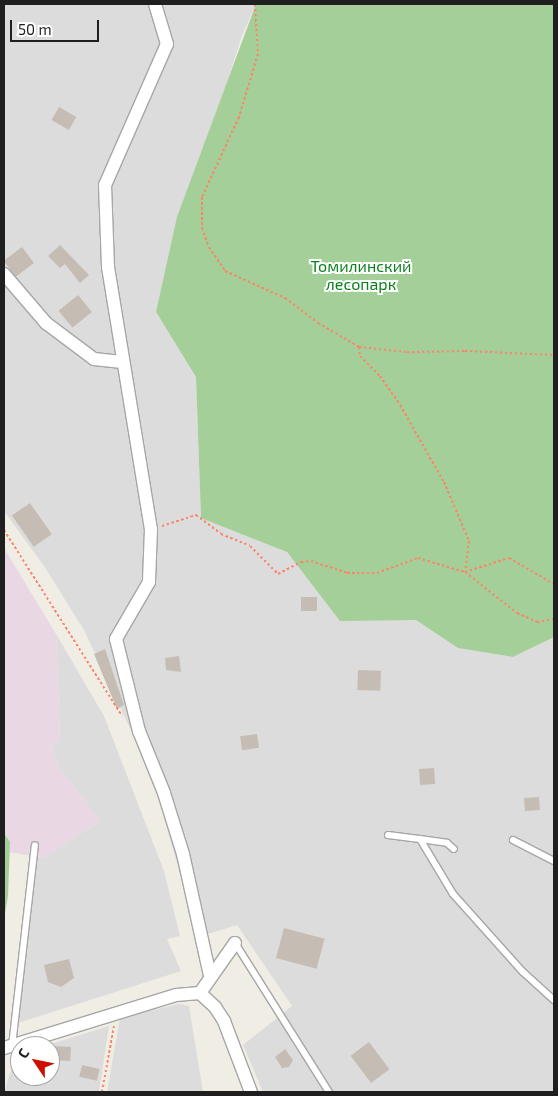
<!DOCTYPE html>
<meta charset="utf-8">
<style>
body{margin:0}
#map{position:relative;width:558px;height:1096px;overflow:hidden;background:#f0ede5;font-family:"Exo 2",sans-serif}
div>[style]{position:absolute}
.residential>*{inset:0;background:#dddcdc}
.industrial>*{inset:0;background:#e9d7e4}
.forest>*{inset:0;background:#a5cf99}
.building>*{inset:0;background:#c5bcb4;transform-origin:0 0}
.path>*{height:2px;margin-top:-1px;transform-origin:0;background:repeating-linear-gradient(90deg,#fb846b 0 2.5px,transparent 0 5px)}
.roads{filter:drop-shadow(1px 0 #a6a6a6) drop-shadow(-1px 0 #a6a6a6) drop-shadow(0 1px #a6a6a6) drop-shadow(0 -1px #a6a6a6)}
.service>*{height:6px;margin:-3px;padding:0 3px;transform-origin:3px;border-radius:3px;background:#fff}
.minor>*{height:12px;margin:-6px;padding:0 6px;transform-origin:6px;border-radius:6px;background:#fff}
span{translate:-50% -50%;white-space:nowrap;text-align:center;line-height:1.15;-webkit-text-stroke:4px #fff;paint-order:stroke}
.park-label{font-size:16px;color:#0b7f1d}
.frame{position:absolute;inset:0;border:5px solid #1f1f1f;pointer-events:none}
.north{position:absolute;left:10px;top:1036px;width:50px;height:50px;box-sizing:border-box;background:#fff;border:1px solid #a5a5a5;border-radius:50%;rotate:304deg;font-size:14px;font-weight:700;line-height:20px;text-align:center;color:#1f1f1f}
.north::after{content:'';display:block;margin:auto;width:18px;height:22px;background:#ce0e00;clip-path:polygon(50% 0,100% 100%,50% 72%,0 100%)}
.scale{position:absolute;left:10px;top:20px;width:89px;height:22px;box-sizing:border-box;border:2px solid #1f1f1f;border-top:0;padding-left:6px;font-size:15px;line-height:18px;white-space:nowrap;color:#1f1f1f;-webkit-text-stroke:4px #fff;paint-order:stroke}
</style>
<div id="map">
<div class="residential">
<div style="clip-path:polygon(4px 4px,256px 4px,241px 38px,156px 312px,196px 377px,201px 517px,287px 552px,340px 620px,416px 620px,458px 648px,513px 657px,554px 637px,554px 1092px,263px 1092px,243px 1045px,292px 1006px,237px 925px,198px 937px,159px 800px,133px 735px,84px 630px,44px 566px,4px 511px)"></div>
<div style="clip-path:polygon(56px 634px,104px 716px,164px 871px,180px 936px,167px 939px,181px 971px,18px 1023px,37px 857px,44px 858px,100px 821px,57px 765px,52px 749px,60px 738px)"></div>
<div style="clip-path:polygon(179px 1004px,189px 1006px,203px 1092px,107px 1092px,120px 1018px)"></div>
<div style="clip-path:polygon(109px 1026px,99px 1092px,4px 1092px,16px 1055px,20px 1053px,20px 1076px,50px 1076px,50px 1046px,44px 1046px)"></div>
</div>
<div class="industrial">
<div style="clip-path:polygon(4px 548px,56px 634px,60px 738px,52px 749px,57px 765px,100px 821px,44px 858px,9px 852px,10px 842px,4px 833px)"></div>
</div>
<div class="forest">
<div style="clip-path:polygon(256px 4px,554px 4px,554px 637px,513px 657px,458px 648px,416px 620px,340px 621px,287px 552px,201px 518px,196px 377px,156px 312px,177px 217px)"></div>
<div style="clip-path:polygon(4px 833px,10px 842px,8px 896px,4px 919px)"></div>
</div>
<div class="building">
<div style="left:59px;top:107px;width:20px;height:15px;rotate:30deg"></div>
<div style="clip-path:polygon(60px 245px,89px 275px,80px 283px,65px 264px,60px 268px,48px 256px)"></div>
<div style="left:22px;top:247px;width:20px;height:23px;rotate:53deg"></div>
<div style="left:78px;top:295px;width:22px;height:25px;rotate:51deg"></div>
<div style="left:30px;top:503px;width:38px;height:22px;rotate:55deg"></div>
<div style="left:317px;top:597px;width:14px;height:16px;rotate:90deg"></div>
<div style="clip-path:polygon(105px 649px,124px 705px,117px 709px,94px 654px)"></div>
<div style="clip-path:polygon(179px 656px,181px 672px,166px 670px,165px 658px)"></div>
<div style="left:358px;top:670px;width:23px;height:20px;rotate:2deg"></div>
<div style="left:257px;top:734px;width:14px;height:17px;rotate:82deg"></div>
<div style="left:434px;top:768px;width:16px;height:15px;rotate:86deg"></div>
<div style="left:539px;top:797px;width:13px;height:15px;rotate:86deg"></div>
<div style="left:284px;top:928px;width:42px;height:31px;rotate:15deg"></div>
<div style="clip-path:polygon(69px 959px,74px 978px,61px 987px,48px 982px,44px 965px)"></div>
<div style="left:369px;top:1042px;width:34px;height:23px;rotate:53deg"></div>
<div style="left:53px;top:1046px;width:18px;height:14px;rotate:3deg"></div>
<div style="clip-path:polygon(285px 1049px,293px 1060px,289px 1067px,282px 1068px,275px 1057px)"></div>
<div style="left:82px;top:1065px;width:18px;height:12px;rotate:13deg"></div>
</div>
<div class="path">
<div style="left:255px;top:4px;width:50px;rotate:86.6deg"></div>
<div style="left:258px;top:54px;width:66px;rotate:106.8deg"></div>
<div style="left:239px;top:117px;width:88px;rotate:114.8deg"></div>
<div style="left:202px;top:197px;width:31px;rotate:90deg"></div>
<div style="left:202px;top:228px;width:20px;rotate:70deg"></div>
<div style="left:209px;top:247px;width:29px;rotate:56deg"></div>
<div style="left:225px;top:271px;width:66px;rotate:24.2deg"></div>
<div style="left:285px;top:298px;width:41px;rotate:37.1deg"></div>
<div style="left:318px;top:323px;width:48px;rotate:30.3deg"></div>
<div style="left:359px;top:347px;width:48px;rotate:5.9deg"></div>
<div style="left:407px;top:352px;width:58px;rotate:-1deg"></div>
<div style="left:465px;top:351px;width:89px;rotate:2.6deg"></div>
<div style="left:359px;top:347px;width:9px;rotate:84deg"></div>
<div style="left:360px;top:356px;width:28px;rotate:45deg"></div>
<div style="left:380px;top:376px;width:35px;rotate:55deg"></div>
<div style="left:400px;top:405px;width:89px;rotate:60.3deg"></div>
<div style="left:444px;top:482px;width:64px;rotate:67deg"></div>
<div style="left:469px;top:541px;width:31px;rotate:97deg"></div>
<div style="left:465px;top:572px;width:46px;rotate:-17.7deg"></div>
<div style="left:509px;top:558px;width:52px;rotate:30deg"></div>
<div style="left:162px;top:526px;width:36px;rotate:-18deg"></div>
<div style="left:196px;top:515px;width:31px;rotate:37deg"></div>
<div style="left:221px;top:534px;width:31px;rotate:22deg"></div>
<div style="left:250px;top:546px;width:40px;rotate:45deg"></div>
<div style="left:278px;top:574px;width:26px;rotate:-28deg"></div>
<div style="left:301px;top:562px;width:10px;rotate:-6deg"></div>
<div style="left:311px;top:561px;width:38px;rotate:18deg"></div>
<div style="left:347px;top:573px;width:30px"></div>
<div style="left:377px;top:573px;width:44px;rotate:-20.1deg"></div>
<div style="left:418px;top:558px;width:49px;rotate:16.6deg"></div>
<div style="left:465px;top:572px;width:66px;rotate:38.3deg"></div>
<div style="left:517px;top:613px;width:22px;rotate:24deg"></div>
<div style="left:537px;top:622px;width:17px;rotate:-10deg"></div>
<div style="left:4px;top:530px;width:220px;rotate:57.6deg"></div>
<div style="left:102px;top:1092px;width:67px;rotate:-79.7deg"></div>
</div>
<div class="roads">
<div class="service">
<div style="left:388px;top:835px;width:32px;rotate:7deg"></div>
<div style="left:420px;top:839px;width:64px;rotate:59deg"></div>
<div style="left:453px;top:894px;width:105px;rotate:48.1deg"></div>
<div style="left:523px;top:972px;width:42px;rotate:42.1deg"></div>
<div style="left:420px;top:839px;width:27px;rotate:8deg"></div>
<div style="left:447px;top:843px;width:9px;rotate:41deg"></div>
<div style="left:513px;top:840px;width:46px;rotate:27.1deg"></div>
<div style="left:235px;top:943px;width:176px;rotate:57.8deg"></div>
<div style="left:12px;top:1046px;width:202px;rotate:-83.5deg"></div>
</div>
<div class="minor">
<div style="left:155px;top:4px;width:42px;rotate:73.3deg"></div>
<div style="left:167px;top:44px;width:154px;rotate:113.7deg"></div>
<div style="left:105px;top:185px;width:82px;rotate:87.9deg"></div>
<div style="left:108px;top:267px;width:266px;rotate:80.7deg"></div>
<div style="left:151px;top:529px;width:53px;rotate:92.2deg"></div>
<div style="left:149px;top:582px;width:66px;rotate:120.1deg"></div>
<div style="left:116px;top:639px;width:95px;rotate:76deg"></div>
<div style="left:139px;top:731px;width:67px;rotate:68deg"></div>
<div style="left:164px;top:793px;width:64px;rotate:72.7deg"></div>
<div style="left:183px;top:854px;width:125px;rotate:77.5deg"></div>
<div style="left:4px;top:274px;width:65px;rotate:49.4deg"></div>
<div style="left:46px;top:323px;width:60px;rotate:36.9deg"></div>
<div style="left:94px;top:359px;width:28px;rotate:6deg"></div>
<div style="left:200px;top:993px;width:61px;rotate:-55deg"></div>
<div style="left:4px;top:1048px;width:180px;rotate:-17.1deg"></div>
<div style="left:176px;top:995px;width:24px;rotate:-5deg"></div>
<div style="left:200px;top:993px;width:21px;rotate:43deg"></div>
<div style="left:215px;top:1007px;width:17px;rotate:57deg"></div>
<div style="left:224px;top:1021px;width:76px;rotate:69.2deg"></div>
</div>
</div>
<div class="park-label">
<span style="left:361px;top:275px">Томилинский<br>лесопарк</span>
</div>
<div class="frame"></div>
<div class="north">С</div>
<div class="scale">50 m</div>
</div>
